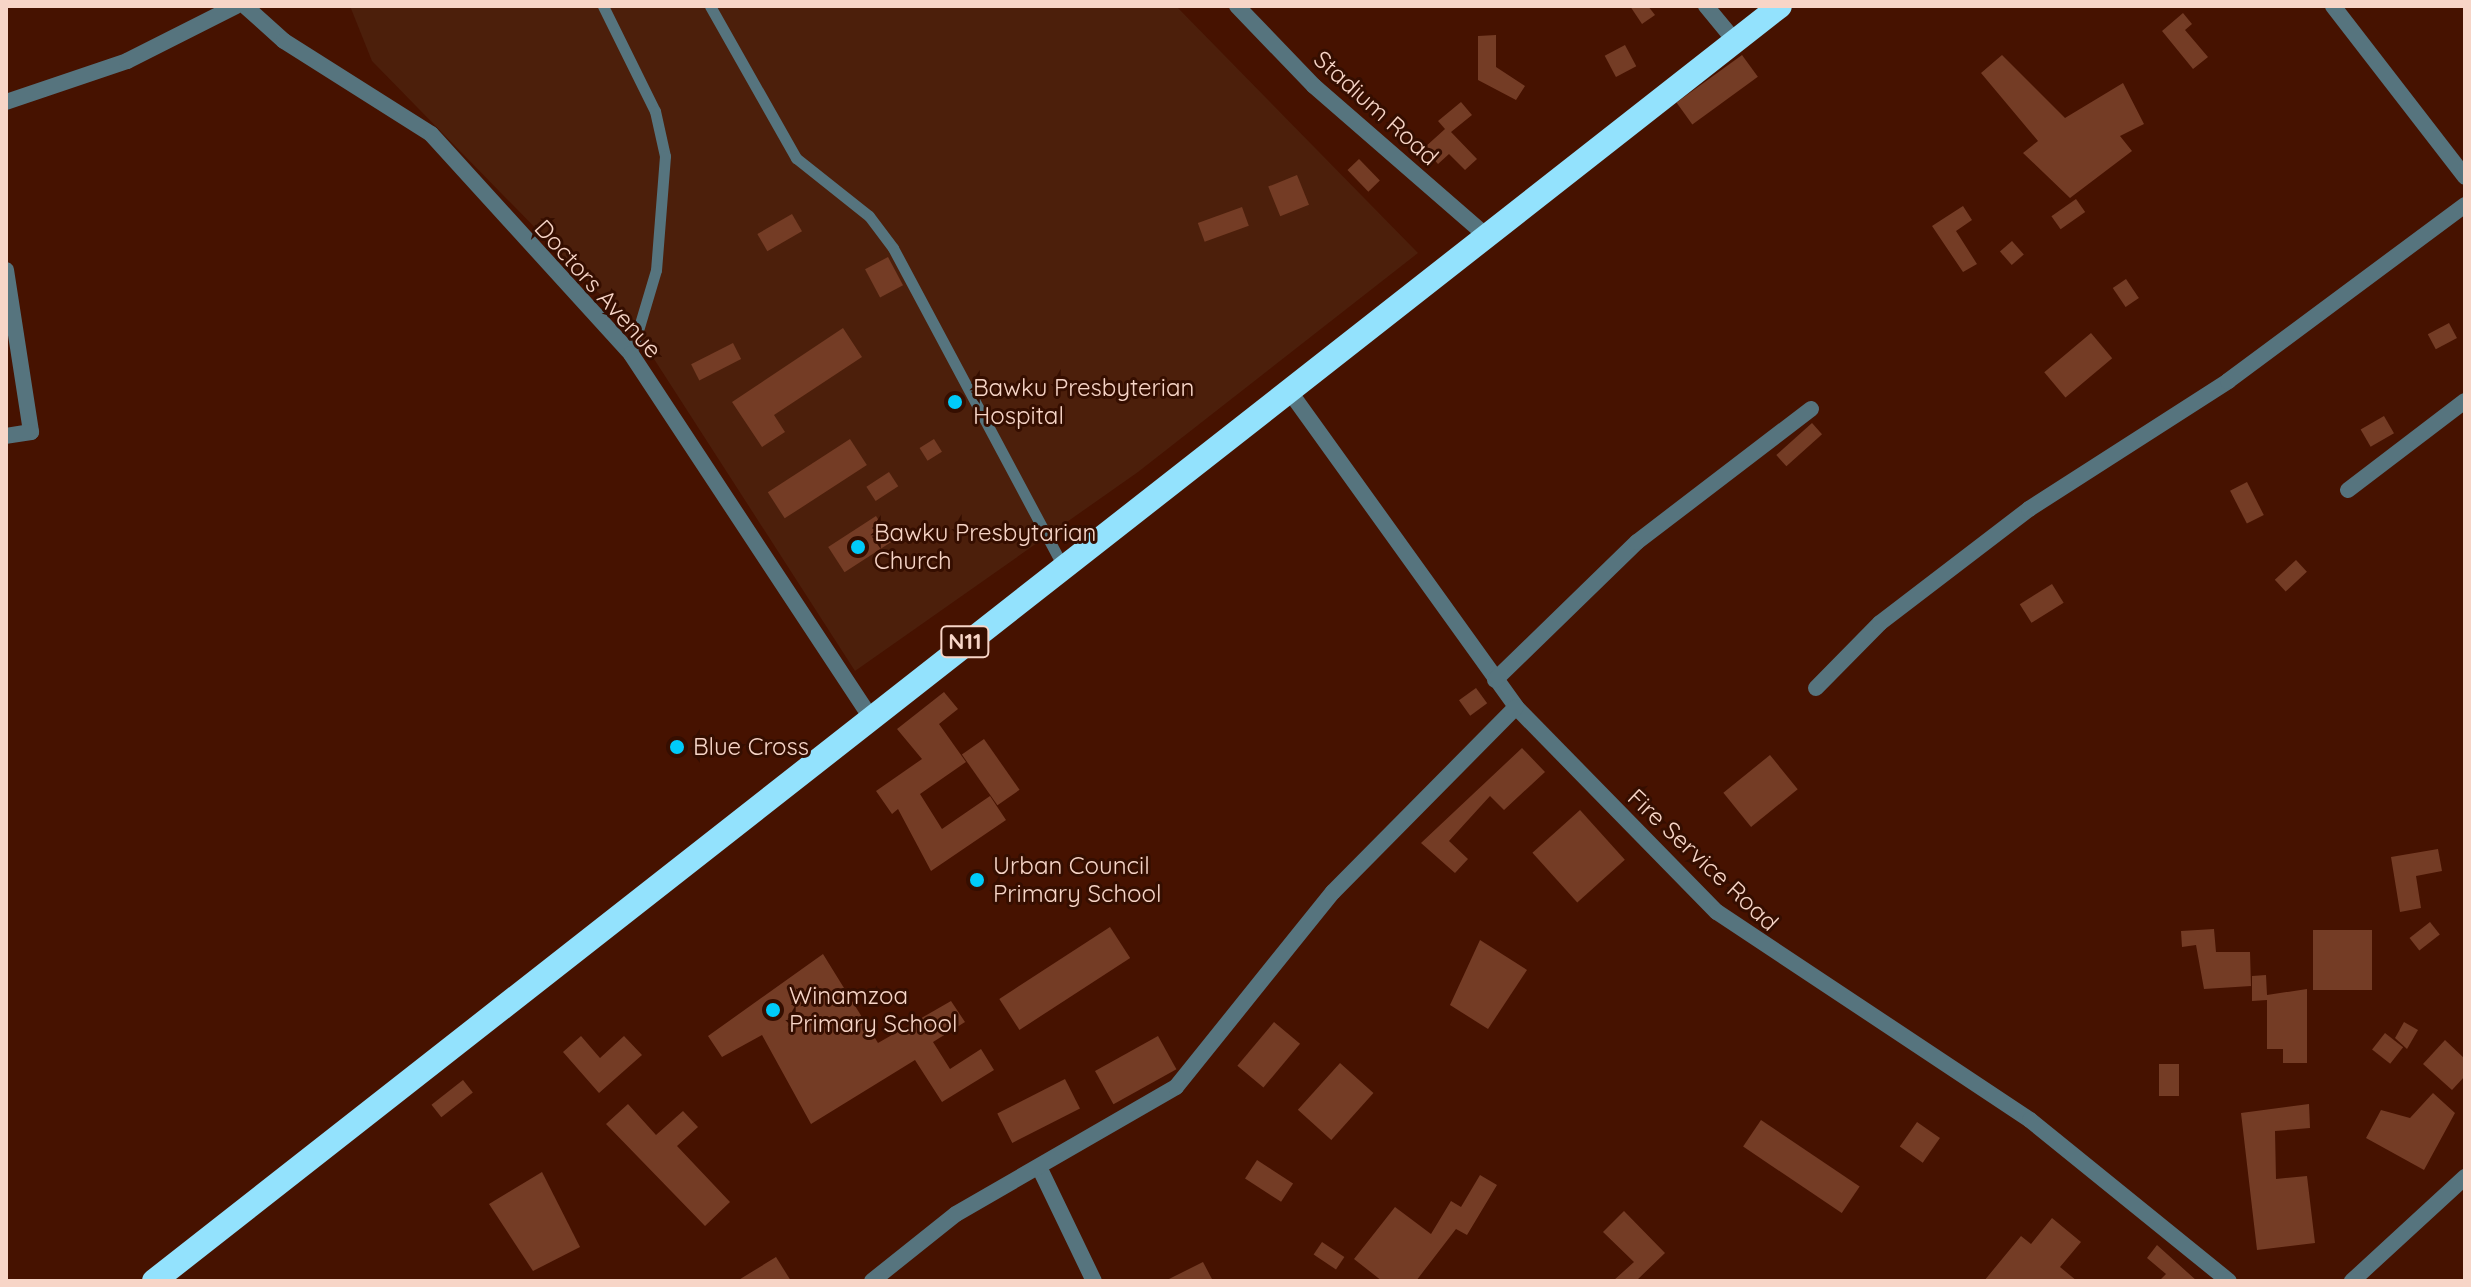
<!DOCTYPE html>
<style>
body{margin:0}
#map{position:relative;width:2471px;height:1287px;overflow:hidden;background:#461200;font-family:Quicksand,sans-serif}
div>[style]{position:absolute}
.built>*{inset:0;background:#4c1f0b}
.building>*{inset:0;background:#743c25;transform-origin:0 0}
.lane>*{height:11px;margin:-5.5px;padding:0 5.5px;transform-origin:5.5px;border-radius:5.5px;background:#56747e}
.street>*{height:16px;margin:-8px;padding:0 8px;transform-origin:8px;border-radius:8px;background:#56747e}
.highway>*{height:24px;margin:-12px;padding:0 12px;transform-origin:12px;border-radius:12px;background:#93e2fd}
.dots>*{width:22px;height:22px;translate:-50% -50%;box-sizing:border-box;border:4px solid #350e00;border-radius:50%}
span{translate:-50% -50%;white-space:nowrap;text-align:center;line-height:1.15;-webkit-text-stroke:6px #350e00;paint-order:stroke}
.shield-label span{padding:2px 6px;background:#350e00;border:2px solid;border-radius:6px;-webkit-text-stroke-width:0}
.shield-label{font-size:22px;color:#f7d5c7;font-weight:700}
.street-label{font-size:24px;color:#f7d5c7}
.poi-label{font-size:24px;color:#f7d5c7}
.left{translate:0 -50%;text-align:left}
.frame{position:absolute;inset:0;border:8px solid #f7d5c7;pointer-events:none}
</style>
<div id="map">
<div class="built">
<div style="clip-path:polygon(350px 6px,1176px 6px,1418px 253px,1138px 472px,855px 671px,636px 331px,372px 61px)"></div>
</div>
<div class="building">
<div style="clip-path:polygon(1630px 6px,1648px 6px,1655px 15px,1642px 24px)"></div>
<div style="clip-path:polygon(2183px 13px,2192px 24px,2185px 30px,2208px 57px,2193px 69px,2162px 31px)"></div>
<div style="clip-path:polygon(1496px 35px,1496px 67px,1525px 86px,1516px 100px,1478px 80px,1478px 36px)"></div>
<div style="left:1625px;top:45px;width:24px;height:23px;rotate:62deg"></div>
<div style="left:1742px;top:55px;width:27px;height:81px;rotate:54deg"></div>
<div style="clip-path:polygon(2002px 55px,2065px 118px,2123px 83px,2144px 124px,2120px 136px,2132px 151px,2070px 198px,2023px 153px,2038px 141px,1981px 73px)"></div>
<div style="clip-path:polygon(1461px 102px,1472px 115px,1451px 132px,1477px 159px,1465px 170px,1449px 154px,1438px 164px,1424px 148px,1445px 129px,1438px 121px)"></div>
<div style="left:1359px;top:159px;width:30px;height:16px;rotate:46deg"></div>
<div style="left:1297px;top:175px;width:32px;height:31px;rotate:68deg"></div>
<div style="left:2076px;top:199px;width:16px;height:30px;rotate:55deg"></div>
<div style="clip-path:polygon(1963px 206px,1972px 220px,1956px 231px,1977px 264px,1963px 272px,1932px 226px)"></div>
<div style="left:1242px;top:207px;width:20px;height:47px;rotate:70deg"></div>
<div style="left:792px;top:214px;width:20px;height:40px;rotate:60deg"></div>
<div style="left:2012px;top:241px;width:18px;height:16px;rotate:49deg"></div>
<div style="left:888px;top:257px;width:32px;height:26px;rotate:62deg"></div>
<div style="left:2126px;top:279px;width:23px;height:16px;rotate:56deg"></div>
<div style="left:2449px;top:323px;width:17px;height:24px;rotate:62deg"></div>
<div style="clip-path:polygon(843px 328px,862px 357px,774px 415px,785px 432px,762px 447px,732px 402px)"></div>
<div style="left:2091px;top:333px;width:33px;height:61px;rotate:50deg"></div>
<div style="left:733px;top:343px;width:18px;height:47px;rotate:63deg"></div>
<div style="left:2384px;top:416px;width:20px;height:27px;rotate:60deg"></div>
<div style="left:1812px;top:423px;width:15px;height:48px;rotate:48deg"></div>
<div style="left:850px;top:439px;width:31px;height:98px;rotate:57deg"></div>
<div style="left:934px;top:439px;width:15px;height:17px;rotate:58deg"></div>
<div style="left:889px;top:472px;width:17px;height:27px;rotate:57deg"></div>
<div style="left:2247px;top:482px;width:37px;height:19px;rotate:63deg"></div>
<div style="left:876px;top:516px;width:30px;height:57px;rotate:57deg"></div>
<div style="left:2296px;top:560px;width:16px;height:29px;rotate:47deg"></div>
<div style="left:2052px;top:584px;width:22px;height:38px;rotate:58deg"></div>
<div style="left:1476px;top:688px;width:19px;height:21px;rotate:54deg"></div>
<div style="clip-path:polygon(944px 692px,958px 709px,939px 724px,966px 762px,920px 794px,942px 829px,990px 796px,1006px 820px,931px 871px,898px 809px,892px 814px,876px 791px,922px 759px,897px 729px)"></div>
<div style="left:984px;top:739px;width:62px;height:27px;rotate:55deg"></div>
<div style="clip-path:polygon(1522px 748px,1545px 772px,1504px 810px,1490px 796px,1449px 841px,1468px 859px,1455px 873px,1421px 843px)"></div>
<div style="left:1770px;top:755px;width:44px;height:60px;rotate:51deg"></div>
<div style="left:1580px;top:810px;width:67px;height:64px;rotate:48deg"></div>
<div style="clip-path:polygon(2438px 849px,2442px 871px,2416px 876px,2421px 908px,2400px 912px,2391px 857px)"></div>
<div style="left:2430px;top:922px;width:16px;height:26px;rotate:52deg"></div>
<div style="left:1110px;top:927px;width:37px;height:132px;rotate:57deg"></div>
<div style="clip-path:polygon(2214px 929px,2216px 952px,2250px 952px,2251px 986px,2204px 989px,2196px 945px,2182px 947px,2181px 931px)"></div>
<div style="left:2372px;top:930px;width:60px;height:59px;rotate:90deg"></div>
<div style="clip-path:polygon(1480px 940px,1527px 970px,1488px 1029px,1450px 1005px)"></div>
<div style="clip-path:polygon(823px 954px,878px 1043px,951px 1001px,965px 1022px,933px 1042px,950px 1069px,981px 1049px,994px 1070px,942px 1102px,915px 1060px,811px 1124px,762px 1035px,722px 1057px,708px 1036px)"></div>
<div style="clip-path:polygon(2266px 975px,2267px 995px,2307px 989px,2307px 1063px,2283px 1063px,2283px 1049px,2267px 1049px,2267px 1000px,2252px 1001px,2252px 976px)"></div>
<div style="left:1274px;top:1022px;width:34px;height:57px;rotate:40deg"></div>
<div style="clip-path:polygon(2404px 1022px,2418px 1030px,2407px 1049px,2395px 1038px)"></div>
<div style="left:2385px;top:1033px;width:23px;height:21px;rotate:38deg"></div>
<div style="clip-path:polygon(581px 1036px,600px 1058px,624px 1036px,642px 1055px,599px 1093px,563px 1052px)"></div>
<div style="left:1158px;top:1036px;width:38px;height:72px;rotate:61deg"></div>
<div style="clip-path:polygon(2445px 1040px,2465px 1059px,2465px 1076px,2452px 1090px,2423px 1064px)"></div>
<div style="left:1340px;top:1063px;width:45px;height:63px;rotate:42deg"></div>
<div style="left:2159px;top:1064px;width:20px;height:32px"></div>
<div style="left:1065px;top:1079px;width:33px;height:76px;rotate:63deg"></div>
<div style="left:463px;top:1080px;width:16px;height:40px;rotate:52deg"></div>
<div style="clip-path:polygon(2433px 1093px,2455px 1113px,2424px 1170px,2366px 1138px,2381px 1110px,2410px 1118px)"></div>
<div style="clip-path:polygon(628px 1104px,656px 1135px,683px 1111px,698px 1127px,677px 1146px,730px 1202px,705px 1226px,606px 1124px)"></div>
<div style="clip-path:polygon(2309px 1104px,2310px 1128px,2275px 1131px,2276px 1179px,2307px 1176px,2315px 1243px,2257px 1250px,2241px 1113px)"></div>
<div style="left:1761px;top:1120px;width:119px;height:32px;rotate:34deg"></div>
<div style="left:1917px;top:1122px;width:28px;height:30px;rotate:35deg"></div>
<div style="left:1257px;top:1160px;width:43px;height:22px;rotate:33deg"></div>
<div style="clip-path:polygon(542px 1172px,580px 1247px,533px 1271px,489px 1204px)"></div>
<div style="clip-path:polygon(1480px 1175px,1497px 1185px,1467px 1235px,1456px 1229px,1416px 1281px,1382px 1281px,1354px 1259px,1395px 1207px,1431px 1234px,1451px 1201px,1461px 1207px)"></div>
<div style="clip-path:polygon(1624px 1211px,1665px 1253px,1636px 1281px,1613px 1281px,1634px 1262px,1603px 1232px)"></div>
<div style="clip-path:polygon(2052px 1218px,2081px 1242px,2060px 1267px,2077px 1281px,1984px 1281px,2021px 1236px,2031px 1244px)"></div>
<div style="left:1322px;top:1242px;width:27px;height:15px;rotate:34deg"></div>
<div style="clip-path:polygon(2157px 1245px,2197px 1281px,2159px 1281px,2166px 1274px,2147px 1258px)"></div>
<div style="clip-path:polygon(776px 1257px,791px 1281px,737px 1281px)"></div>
<div style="clip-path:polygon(1203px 1262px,1213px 1281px,1165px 1281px)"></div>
</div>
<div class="lane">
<div style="left:603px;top:6px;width:117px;rotate:63.7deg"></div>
<div style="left:655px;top:111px;width:46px;rotate:77.5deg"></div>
<div style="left:665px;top:156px;width:114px;rotate:94.5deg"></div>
<div style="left:656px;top:270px;width:88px;rotate:106.6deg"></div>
<div style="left:710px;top:6px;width:175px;rotate:60.5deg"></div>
<div style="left:796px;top:158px;width:93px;rotate:38.5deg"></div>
<div style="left:869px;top:216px;width:40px;rotate:53deg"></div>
<div style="left:893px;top:248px;width:361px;rotate:61.9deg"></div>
</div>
<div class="street">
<div style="left:245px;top:6px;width:52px;rotate:41.9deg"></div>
<div style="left:284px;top:41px;width:174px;rotate:32.3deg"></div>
<div style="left:431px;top:134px;width:297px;rotate:47.7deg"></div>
<div style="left:631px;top:354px;width:432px;rotate:56.6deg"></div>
<div style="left:1237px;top:6px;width:111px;rotate:46.1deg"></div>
<div style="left:1314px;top:86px;width:232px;rotate:41deg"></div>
<div style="left:1706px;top:6px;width:44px;rotate:50.5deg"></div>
<div style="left:2333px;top:6px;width:216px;rotate:52.3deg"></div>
<div style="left:6px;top:102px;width:128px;rotate:-18.7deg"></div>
<div style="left:127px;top:61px;width:122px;rotate:-26.8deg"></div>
<div style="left:6px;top:270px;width:164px;rotate:81.2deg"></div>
<div style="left:31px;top:432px;width:25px;rotate:171deg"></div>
<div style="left:1290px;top:392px;width:388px;rotate:54.3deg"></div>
<div style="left:1516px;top:707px;width:287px;rotate:45.6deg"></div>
<div style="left:1717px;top:912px;width:376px;rotate:33.6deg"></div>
<div style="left:2030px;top:1120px;width:256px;rotate:39deg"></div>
<div style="left:2348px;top:490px;width:147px;rotate:-37.3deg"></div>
<div style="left:1495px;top:680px;width:198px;rotate:-44.2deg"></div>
<div style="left:1637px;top:542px;width:219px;rotate:-37.4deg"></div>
<div style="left:1816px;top:688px;width:91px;rotate:-45.4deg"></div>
<div style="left:1880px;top:623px;width:188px;rotate:-37.4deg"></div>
<div style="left:2029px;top:509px;width:237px;rotate:-32.7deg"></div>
<div style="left:2228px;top:381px;width:295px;rotate:-36.6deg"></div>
<div style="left:1040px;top:1169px;width:124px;rotate:64.3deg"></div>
<div style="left:872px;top:1281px;width:107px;rotate:-38.6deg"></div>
<div style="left:956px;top:1214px;width:254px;rotate:-30deg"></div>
<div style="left:1176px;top:1087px;width:250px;rotate:-51.2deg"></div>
<div style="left:1333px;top:892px;width:260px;rotate:-45.3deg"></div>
<div style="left:2352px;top:1281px;width:154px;rotate:-42.6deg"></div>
</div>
<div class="highway">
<div style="left:154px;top:1281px;width:2066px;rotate:-38.1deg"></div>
</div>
<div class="dots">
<div style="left:955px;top:402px;background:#00cbf9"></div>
<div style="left:858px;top:547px;background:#00cbf9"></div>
<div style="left:677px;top:747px;background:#00cbf9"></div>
<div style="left:977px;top:880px;background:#00cbf9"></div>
<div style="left:773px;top:1010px;background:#00cbf9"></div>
</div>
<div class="shield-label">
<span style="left:965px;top:642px">N11</span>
</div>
<div class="street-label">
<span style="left:1376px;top:108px;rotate:42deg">Stadium Road</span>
<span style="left:598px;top:289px;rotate:48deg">Doctors Avenue</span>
<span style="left:1703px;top:860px;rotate:43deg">Fire Service Road</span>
</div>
<div class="poi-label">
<span class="left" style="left:973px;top:402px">Bawku Presbyterian<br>Hospital</span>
<span class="left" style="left:874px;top:547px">Bawku Presbytarian<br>Church</span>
<span class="left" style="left:693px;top:747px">Blue Cross</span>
<span class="left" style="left:993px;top:880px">Urban Council<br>Primary School</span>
<span class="left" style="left:789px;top:1010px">Winamzoa<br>Primary School</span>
</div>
<div class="frame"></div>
</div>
